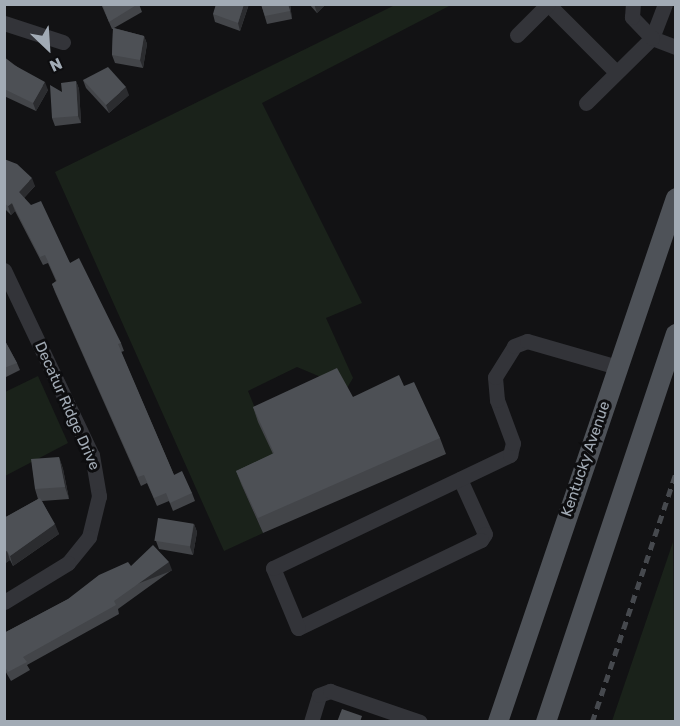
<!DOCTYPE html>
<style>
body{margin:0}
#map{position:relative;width:680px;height:726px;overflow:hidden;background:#121214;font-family:Rubik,sans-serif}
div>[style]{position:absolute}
.green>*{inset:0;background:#1a221a}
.minor>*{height:15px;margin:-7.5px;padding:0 7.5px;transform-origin:7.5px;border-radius:7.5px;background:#333439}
.major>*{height:20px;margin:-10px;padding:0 10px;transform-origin:10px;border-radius:10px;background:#4e5258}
.rail>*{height:4.5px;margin-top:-2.25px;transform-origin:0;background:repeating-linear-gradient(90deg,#46494e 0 8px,transparent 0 14px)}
.wall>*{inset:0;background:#434549}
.shaded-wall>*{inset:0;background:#2b2c2f;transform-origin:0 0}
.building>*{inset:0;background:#4d5055;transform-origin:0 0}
span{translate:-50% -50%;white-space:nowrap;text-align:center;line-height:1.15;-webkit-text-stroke:6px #0d0d0f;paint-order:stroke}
.street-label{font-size:15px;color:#a2abb5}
.frame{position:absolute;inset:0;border:6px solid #a2abb5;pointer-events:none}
.north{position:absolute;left:18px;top:18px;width:60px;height:60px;-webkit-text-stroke:4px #0d0d0f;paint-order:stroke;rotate:155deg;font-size:16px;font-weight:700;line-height:24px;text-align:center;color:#a2abb5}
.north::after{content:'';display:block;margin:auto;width:21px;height:27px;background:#a2abb5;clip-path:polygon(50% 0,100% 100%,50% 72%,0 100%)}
</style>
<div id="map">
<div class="green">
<div style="clip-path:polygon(395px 5px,451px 5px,262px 103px,362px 303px,326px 318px,353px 378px,347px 388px,297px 367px,248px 391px,278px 464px,242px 486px,263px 533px,224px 551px,55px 172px)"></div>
<div style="clip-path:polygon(38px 376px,68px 443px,5px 476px,5px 392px)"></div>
<div style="clip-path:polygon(673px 542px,675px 721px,611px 721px,612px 721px)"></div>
</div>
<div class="minor">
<div style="left:548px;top:4px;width:96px;rotate:45deg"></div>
<div style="left:665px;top:4px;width:36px;rotate:111deg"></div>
<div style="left:652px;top:38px;width:26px;rotate:21deg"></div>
<div style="left:4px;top:23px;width:62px;rotate:17.9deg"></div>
<div style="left:517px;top:35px;width:44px;rotate:-45deg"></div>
<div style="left:586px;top:103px;width:93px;rotate:-44.6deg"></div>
<div style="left:652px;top:38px;width:29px;rotate:-134deg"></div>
<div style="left:632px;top:17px;width:13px;rotate:-86deg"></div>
<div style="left:4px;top:270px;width:205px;rotate:64.6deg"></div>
<div style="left:92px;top:455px;width:42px;rotate:80.3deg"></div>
<div style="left:99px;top:496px;width:42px;rotate:103.7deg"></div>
<div style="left:89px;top:537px;width:33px;rotate:129deg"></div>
<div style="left:68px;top:563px;width:75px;rotate:148.6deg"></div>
<div style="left:460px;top:479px;width:60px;rotate:65.6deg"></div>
<div style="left:485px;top:534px;width:7px;rotate:124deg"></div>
<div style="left:481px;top:540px;width:203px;rotate:154.3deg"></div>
<div style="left:298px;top:628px;width:65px;rotate:-112.6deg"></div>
<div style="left:273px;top:568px;width:263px;rotate:-25.5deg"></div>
<div style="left:510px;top:455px;width:12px;rotate:-76deg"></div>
<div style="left:513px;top:443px;width:46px;rotate:-110.4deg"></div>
<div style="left:497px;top:400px;width:23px;rotate:-95deg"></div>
<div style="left:495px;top:377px;width:36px;rotate:-58deg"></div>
<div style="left:514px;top:346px;width:14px;rotate:-21deg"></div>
<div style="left:527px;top:341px;width:94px;rotate:16.1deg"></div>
<div style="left:311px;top:722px;width:28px;rotate:-73deg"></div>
<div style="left:319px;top:695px;width:12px;rotate:-20deg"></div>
<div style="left:330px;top:691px;width:95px;rotate:19deg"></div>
</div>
<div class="major">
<div style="left:498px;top:722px;width:553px;rotate:-71.24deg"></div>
<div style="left:546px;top:722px;width:409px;rotate:-71.5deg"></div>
</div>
<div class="rail">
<div style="left:592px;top:722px;width:263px;rotate:-71.4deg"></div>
</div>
<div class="wall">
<div style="clip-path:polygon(101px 4px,139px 4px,142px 12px,114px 28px,144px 36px,147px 44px,143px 68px,115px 63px,112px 55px,113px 29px,112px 29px)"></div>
<div style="clip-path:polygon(249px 4px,240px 31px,215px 22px,213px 14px)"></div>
<div style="clip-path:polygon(261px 4px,290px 4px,292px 19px,267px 24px)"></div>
<div style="clip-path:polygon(309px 4px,324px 4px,325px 5px,317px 13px)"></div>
<div style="clip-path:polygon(4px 57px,48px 90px,36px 111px,4px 96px)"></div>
<div style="clip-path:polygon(83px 80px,129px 95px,109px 113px,86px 88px)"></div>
<div style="clip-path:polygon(76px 81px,79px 89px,81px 123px,55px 126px,52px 118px,62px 92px)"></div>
<div style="clip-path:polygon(4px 159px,35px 186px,24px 198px,70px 263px,121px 343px,124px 351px,121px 352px,174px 475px,192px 493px,195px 501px,173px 511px,169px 501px,157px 506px,147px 483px,141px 486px,55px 292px,52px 284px,56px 281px,48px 263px,43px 265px,15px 211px,11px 215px,4px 208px)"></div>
<div style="clip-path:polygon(4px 339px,17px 363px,20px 370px,4px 378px)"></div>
<div style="clip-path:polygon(404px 386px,440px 438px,446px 454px,263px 533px,242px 486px,236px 471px,273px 454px,258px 422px,253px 407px,353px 397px)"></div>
<div style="clip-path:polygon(59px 457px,63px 469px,69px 499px,42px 501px,59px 534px,13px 566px,10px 560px,4px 564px,4px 518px,38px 499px,35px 489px)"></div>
<div style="clip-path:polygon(194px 524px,197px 532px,193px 555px,159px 549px,156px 541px)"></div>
<div style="clip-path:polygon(131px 566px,172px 570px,118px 609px,119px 614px,27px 665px,30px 670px,11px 681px,4px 669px,4px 633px)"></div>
</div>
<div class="shaded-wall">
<div style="clip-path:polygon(244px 4px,249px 4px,240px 31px,238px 23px)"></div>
<div style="clip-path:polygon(288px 4px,290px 4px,292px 19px,290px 11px)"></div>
<div style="clip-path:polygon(314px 4px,324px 4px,325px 5px,317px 13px)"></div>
<div style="clip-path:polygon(144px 36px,147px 44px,143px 68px,140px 60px)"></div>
<div style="clip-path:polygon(76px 81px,79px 89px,81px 123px,78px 116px)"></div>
<div style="clip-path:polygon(45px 82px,48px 90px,36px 111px,33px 103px)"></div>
<div style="clip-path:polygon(126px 87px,129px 95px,109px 113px,106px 105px)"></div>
<div style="clip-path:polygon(32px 178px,35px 186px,22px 200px,19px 192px)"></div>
<div style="clip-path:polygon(12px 203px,15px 211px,11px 215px,8px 206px)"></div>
<div style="clip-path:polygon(59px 457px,63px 469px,69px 499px,65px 487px)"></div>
<div style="clip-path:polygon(55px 524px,59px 534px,13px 566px,10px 556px)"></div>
<div style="clip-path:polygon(194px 524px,197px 532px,193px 555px,190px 547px)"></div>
<div style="clip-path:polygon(7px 551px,10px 560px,4px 564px,4px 552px)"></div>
<div style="left:169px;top:562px;width:9px;height:67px;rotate:69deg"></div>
</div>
<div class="building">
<div style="clip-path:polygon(102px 4px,138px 4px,109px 22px)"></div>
<div style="clip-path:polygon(216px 4px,244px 4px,238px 23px,213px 14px)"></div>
<div style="clip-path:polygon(261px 4px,288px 4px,290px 11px,265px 16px)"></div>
<div style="clip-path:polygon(113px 28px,144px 36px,140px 60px,112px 55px)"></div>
<div style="clip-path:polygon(4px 57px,14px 65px,45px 82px,33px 103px,4px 89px)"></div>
<div style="clip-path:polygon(108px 67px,126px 87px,106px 105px,83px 80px)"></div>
<div style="clip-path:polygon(76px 81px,78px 116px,52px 118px,50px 85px,62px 92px,61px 83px)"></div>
<div style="clip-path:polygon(4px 159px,17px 164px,32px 178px,19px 192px,31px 205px,41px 201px,70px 263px,79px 258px,121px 343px,118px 344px,174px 475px,182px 471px,192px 493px,170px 503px,166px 493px,154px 498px,144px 475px,138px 477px,52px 284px,57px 281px,45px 255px,40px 257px,12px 203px,8px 206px,4px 203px)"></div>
<div style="clip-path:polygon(4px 339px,17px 363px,4px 368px)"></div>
<div style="clip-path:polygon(337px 368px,353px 397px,399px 375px,404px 386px,414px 382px,440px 438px,258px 518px,236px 471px,274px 453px,253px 407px)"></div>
<div style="clip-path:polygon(59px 457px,65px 487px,35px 489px,31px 459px)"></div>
<div style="clip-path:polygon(40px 498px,55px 524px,10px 556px,7px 551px,4px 552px,4px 518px)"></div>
<div style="left:158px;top:518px;width:36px;height:23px;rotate:9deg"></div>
<div style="clip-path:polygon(153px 545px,169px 562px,114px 601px,116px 605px,23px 657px,27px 662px,8px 672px,4px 666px,4px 633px,68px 599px,99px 575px,128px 562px,131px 566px)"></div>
<div style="clip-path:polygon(342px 709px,362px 716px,360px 722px,337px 722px)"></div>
</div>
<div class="street-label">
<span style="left:67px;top:406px;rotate:66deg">Decatur Ridge Drive</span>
<span style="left:586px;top:459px;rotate:-71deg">Kentucky Avenue</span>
</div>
<div class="frame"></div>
<div class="north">N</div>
</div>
